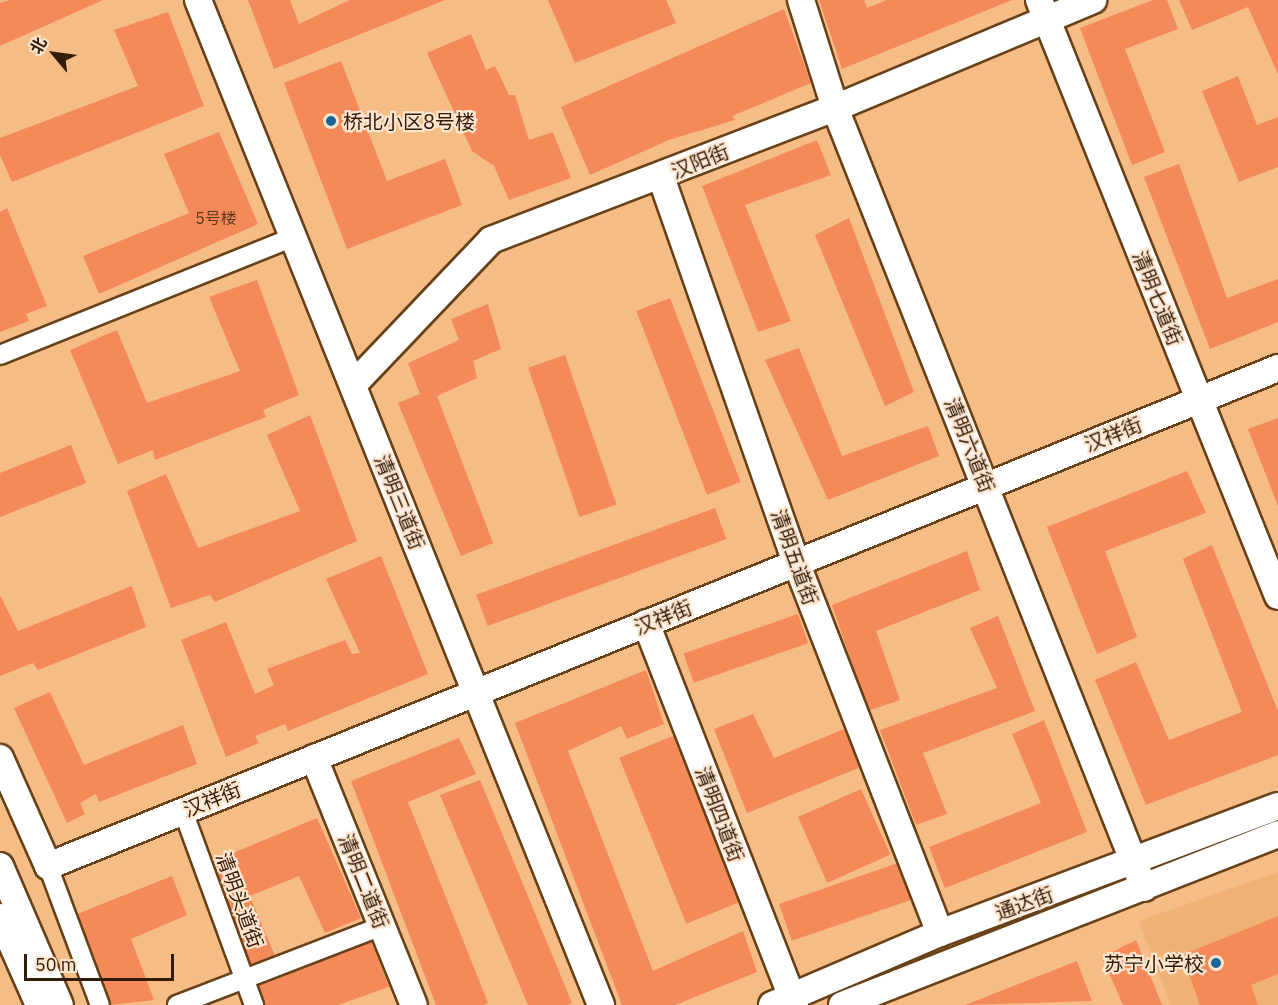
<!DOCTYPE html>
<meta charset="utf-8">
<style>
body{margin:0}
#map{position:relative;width:1278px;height:1005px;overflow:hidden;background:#f5bc86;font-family:"IBM Plex Sans","Noto Sans SC",sans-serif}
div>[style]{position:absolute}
.built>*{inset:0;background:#f0b175}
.building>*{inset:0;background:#f48959;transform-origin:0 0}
.roads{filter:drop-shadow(2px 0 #674117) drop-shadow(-2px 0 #674117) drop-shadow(0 2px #674117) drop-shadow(0 -2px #674117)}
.street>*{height:18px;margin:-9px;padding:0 9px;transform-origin:9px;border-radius:9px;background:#fff}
.secondary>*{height:26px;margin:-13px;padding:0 13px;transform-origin:13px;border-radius:13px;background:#fff}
.dots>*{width:16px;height:16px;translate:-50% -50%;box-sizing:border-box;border:3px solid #fde5d0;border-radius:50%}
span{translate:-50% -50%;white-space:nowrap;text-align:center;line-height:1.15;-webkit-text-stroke:4.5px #fde5d0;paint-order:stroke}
.number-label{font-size:16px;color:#62381b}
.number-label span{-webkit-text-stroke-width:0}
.poi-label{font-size:20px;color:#321d06}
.left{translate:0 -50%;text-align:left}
.right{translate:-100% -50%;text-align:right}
.street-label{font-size:20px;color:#321d06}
.north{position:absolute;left:24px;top:24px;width:60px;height:60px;-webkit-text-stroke:4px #fde5d0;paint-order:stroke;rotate:299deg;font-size:16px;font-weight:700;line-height:24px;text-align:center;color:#321d06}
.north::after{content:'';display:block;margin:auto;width:21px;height:27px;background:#321d06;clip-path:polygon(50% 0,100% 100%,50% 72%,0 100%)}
.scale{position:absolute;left:24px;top:954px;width:150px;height:27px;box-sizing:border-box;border:3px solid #321d06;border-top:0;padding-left:8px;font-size:18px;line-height:21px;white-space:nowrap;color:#321d06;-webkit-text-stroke:4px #fde5d0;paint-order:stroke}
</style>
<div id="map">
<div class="built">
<div style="clip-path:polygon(1278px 872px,1278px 1005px,1171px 1005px,1139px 921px)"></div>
</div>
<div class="building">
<div style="clip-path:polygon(10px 0,103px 0,0 46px,0 3px)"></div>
<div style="clip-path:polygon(248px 0,290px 0,299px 24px,350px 0,445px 0,274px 69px)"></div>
<div style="clip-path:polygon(548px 0,666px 0,676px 23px,575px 63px)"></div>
<div style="clip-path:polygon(819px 0,864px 0,867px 8px,887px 0,1012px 0,842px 69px)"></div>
<div style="clip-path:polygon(1153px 0,1167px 0,1178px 29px,1125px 49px,1165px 152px,1132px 165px,1080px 28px)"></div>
<div style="clip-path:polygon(1179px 0,1278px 0,1278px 74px,1248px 7px,1192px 30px)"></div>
<div style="clip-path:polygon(784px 9px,811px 83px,732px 116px,735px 120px,669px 140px,590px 175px,561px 107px)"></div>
<div style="clip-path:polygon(168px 12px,204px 106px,12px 182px,0 155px,0 138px,138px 86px,114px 30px)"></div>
<div style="clip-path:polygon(471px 34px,486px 70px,495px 66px,509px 95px,515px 95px,529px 140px,553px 132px,571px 178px,509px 200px,494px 166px,472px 151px,427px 53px)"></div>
<div style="clip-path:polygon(341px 61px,387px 181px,445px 159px,462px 205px,347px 249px,284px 83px)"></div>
<div style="clip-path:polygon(1238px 76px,1257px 125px,1278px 117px,1278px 167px,1239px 182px,1202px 91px)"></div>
<div style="clip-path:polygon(219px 132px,258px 224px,99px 294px,83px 256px,189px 213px,164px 154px)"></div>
<div style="clip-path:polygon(817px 140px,831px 175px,745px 205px,791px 321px,758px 332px,702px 186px)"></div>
<div style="clip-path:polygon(1179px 164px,1227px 298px,1278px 279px,1278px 322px,1210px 349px,1144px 177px)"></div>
<div style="clip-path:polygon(7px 208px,47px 306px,26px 314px,29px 321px,0 332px,0 212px)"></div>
<div style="clip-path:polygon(849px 218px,914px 392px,885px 406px,815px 235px)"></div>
<div style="clip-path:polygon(257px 280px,299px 395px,263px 410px,266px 417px,155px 460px,153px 450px,118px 464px,70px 350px,117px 330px,147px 403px,240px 371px,209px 297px)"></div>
<div style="left:670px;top:298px;width:197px;height:36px;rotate:69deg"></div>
<div style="clip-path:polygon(488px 304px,501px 349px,473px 361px,477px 378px,437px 396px,493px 543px,461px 556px,398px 403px,420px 394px,408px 363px,459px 340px,451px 319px)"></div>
<div style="clip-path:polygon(799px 348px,842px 456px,928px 426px,939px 456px,828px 500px,765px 360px)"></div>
<div style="left:565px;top:355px;width:158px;height:39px;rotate:71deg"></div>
<div style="clip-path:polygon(310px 415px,357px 541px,215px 602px,210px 595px,171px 608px,127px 491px,166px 474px,198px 548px,300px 511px,267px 435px)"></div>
<div style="clip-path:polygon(1278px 418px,1278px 506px,1248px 429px)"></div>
<div style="clip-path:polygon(71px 445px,86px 483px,0 517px,0 473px)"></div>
<div style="clip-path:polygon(1187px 471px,1206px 513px,1105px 551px,1137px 637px,1097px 654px,1047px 527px)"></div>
<div style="left:715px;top:508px;width:33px;height:254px;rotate:70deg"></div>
<div style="clip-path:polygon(1212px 545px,1278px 711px,1278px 755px,1146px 805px,1095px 680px,1136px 662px,1169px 740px,1242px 712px,1183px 559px)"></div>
<div style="clip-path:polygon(967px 551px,980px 590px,876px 631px,900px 700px,868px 711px,832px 605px)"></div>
<div style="clip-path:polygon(381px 556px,428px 674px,288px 731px,285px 724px,255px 736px,259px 743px,226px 757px,181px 640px,226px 622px,255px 694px,274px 685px,267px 669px,345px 640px,352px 654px,360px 653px,326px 579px)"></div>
<div style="clip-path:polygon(132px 586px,146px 627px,38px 670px,33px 663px,0 676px,0 595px,18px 631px)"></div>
<div style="left:798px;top:614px;width:31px;height:121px;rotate:71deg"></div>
<div style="clip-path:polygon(998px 616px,1035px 711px,923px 753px,947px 814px,916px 825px,880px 730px,997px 688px,970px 628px)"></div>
<div style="clip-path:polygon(646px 670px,664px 724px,627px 739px,621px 726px,568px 751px,653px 971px,743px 931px,757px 972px,675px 1005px,622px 1005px,515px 723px)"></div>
<div style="clip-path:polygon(50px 692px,84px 765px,183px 725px,197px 764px,99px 802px,96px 794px,80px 803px,85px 814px,67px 823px,14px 708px)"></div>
<div style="clip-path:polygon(753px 714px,774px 758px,844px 729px,861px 767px,747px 813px,714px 729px)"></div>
<div style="clip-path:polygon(1044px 720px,1087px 832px,945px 888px,929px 847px,1041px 803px,1012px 734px)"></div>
<div style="left:673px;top:736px;width:179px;height:58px;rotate:68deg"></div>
<div style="clip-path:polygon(459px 738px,476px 774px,408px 802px,488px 1003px,483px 1005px,436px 1005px,351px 781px)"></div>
<div style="clip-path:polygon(480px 780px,572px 1003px,567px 1005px,528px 1005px,440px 795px)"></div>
<div style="left:861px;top:789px;width:72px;height:69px;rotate:66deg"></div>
<div style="clip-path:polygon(317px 818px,361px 918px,325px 933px,299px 876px,250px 896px,275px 956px,234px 973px,195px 869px)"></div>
<div style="left:901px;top:862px;width:39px;height:129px;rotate:71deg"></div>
<div style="clip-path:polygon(172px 876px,187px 915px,131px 939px,154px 1000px,110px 1005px,77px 914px)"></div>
<div style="clip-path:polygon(1278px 916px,1278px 974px,1251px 985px,1258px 1005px,1200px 1005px,1182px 955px)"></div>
<div style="clip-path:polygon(370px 938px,389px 987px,338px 1005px,250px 1005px,243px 986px)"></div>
<div style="clip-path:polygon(1136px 940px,1162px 1005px,1123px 1005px,1102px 957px)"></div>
<div style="clip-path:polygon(1077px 961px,1092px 1001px,965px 1005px)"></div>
</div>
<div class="roads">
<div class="street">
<div style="left:0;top:355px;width:316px;rotate:-21.9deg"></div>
<div style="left:183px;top:811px;width:207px;rotate:69.9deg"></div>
<div style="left:48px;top:866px;width:148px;rotate:69.5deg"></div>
<div style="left:177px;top:1005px;width:220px;rotate:-21.1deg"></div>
</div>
<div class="secondary">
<div style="left:198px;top:0;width:1083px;rotate:68.15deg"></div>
<div style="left:801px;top:0;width:113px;rotate:72.5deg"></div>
<div style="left:835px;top:108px;width:839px;rotate:68.39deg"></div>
<div style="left:1039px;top:0;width:642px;rotate:68.15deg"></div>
<div style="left:661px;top:177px;width:408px;rotate:70.7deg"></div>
<div style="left:796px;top:562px;width:398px;rotate:68.8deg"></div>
<div style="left:353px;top:385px;width:200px;rotate:-46.4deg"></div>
<div style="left:491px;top:240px;width:368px;rotate:-21deg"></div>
<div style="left:835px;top:108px;width:280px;rotate:-22.7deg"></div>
<div style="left:646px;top:623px;width:410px;rotate:68.7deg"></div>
<div style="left:0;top:758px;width:118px;rotate:66deg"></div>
<div style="left:48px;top:866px;width:1327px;rotate:-22.04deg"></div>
<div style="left:314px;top:758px;width:266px;rotate:68deg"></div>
<div style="left:0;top:866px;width:151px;rotate:66.7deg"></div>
<div style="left:0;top:917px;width:96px;rotate:66.1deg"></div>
<div style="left:772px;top:1005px;width:183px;rotate:-23.2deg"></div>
<div style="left:940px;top:933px;width:361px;rotate:-20.6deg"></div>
<div style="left:842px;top:1005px;width:468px;rotate:-21.4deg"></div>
</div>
</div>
<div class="dots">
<div style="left:331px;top:121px;background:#1c6699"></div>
<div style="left:1216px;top:963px;background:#1c6699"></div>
</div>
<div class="number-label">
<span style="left:216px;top:218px">5号楼</span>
</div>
<div class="poi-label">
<span class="left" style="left:343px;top:121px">桥北小区8号楼</span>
<span class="right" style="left:1204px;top:963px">苏宁小学校</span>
</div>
<div class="street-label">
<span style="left:700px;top:161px;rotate:-22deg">汉阳街</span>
<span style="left:1158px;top:298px;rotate:68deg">清明七道街</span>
<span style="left:1113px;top:434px;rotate:-22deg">汉祥街</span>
<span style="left:970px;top:445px;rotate:68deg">清明六道街</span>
<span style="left:400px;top:502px;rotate:68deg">清明三道街</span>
<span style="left:795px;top:557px;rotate:70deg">清明五道街</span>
<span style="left:663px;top:617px;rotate:-22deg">汉祥街</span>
<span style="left:212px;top:799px;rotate:-22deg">汉祥街</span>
<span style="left:720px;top:814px;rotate:69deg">清明四道街</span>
<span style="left:364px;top:881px;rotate:68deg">清明二道街</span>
<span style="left:240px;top:900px;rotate:70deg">清明头道街</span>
<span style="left:1024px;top:903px;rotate:-20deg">通达街</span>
</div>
<div class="north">北</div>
<div class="scale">50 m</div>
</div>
